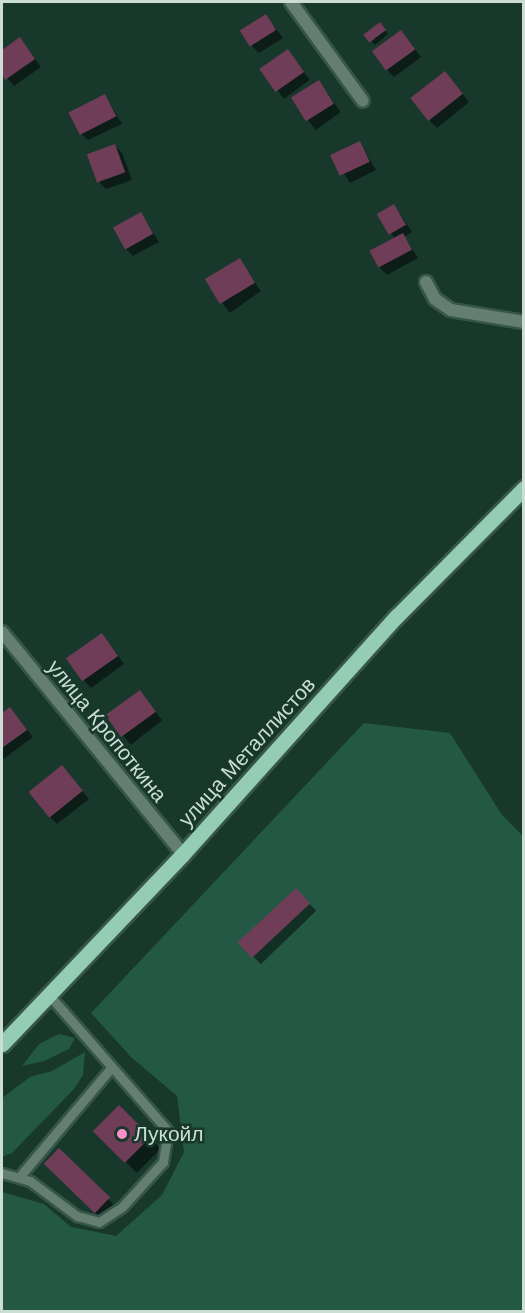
<!DOCTYPE html>
<meta charset="utf-8">
<style>
body{margin:0}
#map{position:relative;width:525px;height:1313px;overflow:hidden;background:#17382b;font-family:Arial,sans-serif}
div>[style]{position:absolute}
.green>*{inset:0;background:#235844}
.shadow>*{inset:0;background:#0007;transform-origin:0 0}
.building>*{inset:0;background:#6f3d57;transform-origin:0 0}
.roads{filter:drop-shadow(2px 0 #37564a) drop-shadow(-2px 0 #37564a) drop-shadow(0 2px #37564a) drop-shadow(0 -2px #37564a)}
.service>*{height:9px;margin:-4.5px;padding:0 4.5px;transform-origin:4.5px;border-radius:4.5px;background:#647e72}
.minor>*{height:12px;margin:-6px;padding:0 6px;transform-origin:6px;border-radius:6px;background:#647e72}
.primary>*{height:15px;margin:-7.5px;padding:0 7.5px;transform-origin:7.5px;border-radius:7.5px;background:#95ccb4}
.dots>*{width:16px;height:16px;translate:-50% -50%;box-sizing:border-box;border:3px solid #17382b;border-radius:50%}
span{translate:-50% -50%;white-space:nowrap;text-align:center;line-height:1.15;-webkit-text-stroke:5px #17382b;paint-order:stroke}
.street-label{font-size:21px;color:#cbddd5}
.poi-label{font-size:21px;color:#cbddd5}
.left{translate:0 -50%;text-align:left}
.frame{position:absolute;inset:0;border:3px solid #cbddd5;pointer-events:none}
</style>
<div id="map">
<div class="green">
<div style="clip-path:polygon(364px 723px,450px 733px,502px 815px,523px 836px,523px 1311px,2px 1311px,2px 1192px,44px 1204px,71px 1227px,116px 1236px,162px 1195px,184px 1152px,177px 1096px,131px 1057px,91px 1013px)"></div>
<div style="clip-path:polygon(59px 1034px,75px 1038px,69px 1049px,44px 1061px,22px 1066px,39px 1044px)"></div>
<div style="clip-path:polygon(85px 1052px,83px 1075px,74px 1089px,12px 1153px,2px 1157px,2px 1098px,30px 1077px,52px 1071px)"></div>
</div>
<div class="shadow">
<div style="clip-path:polygon(266px 16px,283px 38px,259px 53px,252px 46px)"></div>
<div style="clip-path:polygon(383px 28px,388px 34px,375px 45px,372px 42px)"></div>
<div style="clip-path:polygon(401px 32px,421px 57px,394px 77px,387px 70px)"></div>
<div style="clip-path:polygon(20px 39px,41px 67px,14px 86px,2px 72px,2px 52px)"></div>
<div style="left:288px;top:51px;width:36px;height:32px;rotate:53deg"></div>
<div style="clip-path:polygon(452px 80px,469px 102px,437px 128px,430px 121px)"></div>
<div style="left:319px;top:82px;width:37px;height:31px;rotate:54deg"></div>
<div style="clip-path:polygon(105px 95px,122px 124px,88px 140px,80px 133px)"></div>
<div style="clip-path:polygon(360px 143px,376px 170px,350px 183px,333px 156px)"></div>
<div style="clip-path:polygon(115px 146px,122px 153px,132px 180px,106px 189px,98px 181px)"></div>
<div style="clip-path:polygon(394px 205px,412px 232px,404px 237px,418px 258px,387px 275px,380px 268px,395px 239px,379px 214px)"></div>
<div style="clip-path:polygon(141px 214px,159px 242px,133px 256px,126px 249px)"></div>
<div style="left:239px;top:260px;width:38px;height:38px;rotate:55deg"></div>
<div style="clip-path:polygon(109px 643px,124px 664px,91px 688px,84px 680px)"></div>
<div style="left:140px;top:692px;width:36px;height:40px;rotate:52deg"></div>
<div style="clip-path:polygon(10px 709px,33px 737px,2px 760px,2px 715px)"></div>
<div style="clip-path:polygon(62px 767px,89px 799px,57px 824px,50px 817px)"></div>
<div style="left:296px;top:890px;width:29px;height:77px;rotate:46deg"></div>
<div style="left:119px;top:1107px;width:59px;height:34px;rotate:45deg"></div>
<div style="left:59px;top:1150px;width:81px;height:19px;rotate:45deg"></div>
</div>
<div class="building">
<div style="left:266px;top:14px;width:19px;height:31px;rotate:58deg"></div>
<div style="left:380px;top:22px;width:10px;height:21px;rotate:53deg"></div>
<div style="left:401px;top:30px;width:24px;height:36px;rotate:54deg"></div>
<div style="clip-path:polygon(20px 37px,35px 59px,5px 80px,2px 74px,2px 50px)"></div>
<div style="left:288px;top:49px;width:28px;height:35px;rotate:55deg"></div>
<div style="left:445px;top:71px;width:29px;height:44px;rotate:52deg"></div>
<div style="left:319px;top:80px;width:28px;height:33px;rotate:58deg"></div>
<div style="left:105px;top:94px;width:25px;height:41px;rotate:63deg"></div>
<div style="left:360px;top:141px;width:23px;height:33px;rotate:65deg"></div>
<div style="left:115px;top:144px;width:30px;height:30px;rotate:70deg"></div>
<div style="left:394px;top:204px;width:24px;height:20px;rotate:60deg"></div>
<div style="left:141px;top:212px;width:25px;height:32px;rotate:61deg"></div>
<div style="left:403px;top:233px;width:19px;height:38px;rotate:62deg"></div>
<div style="left:240px;top:258px;width:29px;height:41px;rotate:59deg"></div>
<div style="left:102px;top:633px;width:28px;height:44px;rotate:55deg"></div>
<div style="left:140px;top:690px;width:27px;height:43px;rotate:54deg"></div>
<div style="clip-path:polygon(10px 707px,27px 730px,2px 748px,2px 713px)"></div>
<div style="left:62px;top:765px;width:33px;height:43px;rotate:51deg"></div>
<div style="left:296px;top:888px;width:21px;height:80px;rotate:47deg"></div>
<div style="left:119px;top:1105px;width:45px;height:37px;rotate:45deg"></div>
<div style="left:59px;top:1148px;width:71px;height:22px;rotate:44deg"></div>
</div>
<div class="roads">
<div class="service">
<div style="left:2px;top:1173px;width:29px;rotate:16deg"></div>
<div style="left:30px;top:1181px;width:59px;rotate:36.7deg"></div>
<div style="left:77px;top:1216px;width:23px;rotate:15deg"></div>
<div style="left:99px;top:1222px;width:27px;rotate:-33deg"></div>
<div style="left:122px;top:1207px;width:61px;rotate:-47.7deg"></div>
<div style="left:163px;top:1162px;width:31px;rotate:-81deg"></div>
<div style="left:168px;top:1131px;width:181px;rotate:-131.2deg"></div>
<div style="left:20px;top:1176px;width:141px;rotate:-49.9deg"></div>
</div>
<div class="minor">
<div style="left:291px;top:2px;width:122px;rotate:54deg"></div>
<div style="left:426px;top:282px;width:19px;rotate:62deg"></div>
<div style="left:435px;top:299px;width:19px;rotate:35deg"></div>
<div style="left:451px;top:310px;width:74px;rotate:9.3deg"></div>
<div style="left:2px;top:632px;width:286px;rotate:50.8deg"></div>
</div>
<div class="primary">
<div style="left:2px;top:1044px;width:262px;rotate:-46.4deg"></div>
<div style="left:183px;top:854px;width:319px;rotate:-48.1deg"></div>
<div style="left:396px;top:617px;width:182px;rotate:-45.2deg"></div>
</div>
</div>
<div class="dots">
<div style="left:122px;top:1134px;background:#fa8fc8"></div>
</div>
<div class="street-label">
<span style="left:107px;top:731px;rotate:51deg">улица Кропоткина</span>
<span style="left:247px;top:752px;rotate:-48deg">улица Металлистов</span>
</div>
<div class="poi-label">
<span class="left" style="left:134px;top:1134px">Лукойл</span>
</div>
<div class="frame"></div>
</div>
